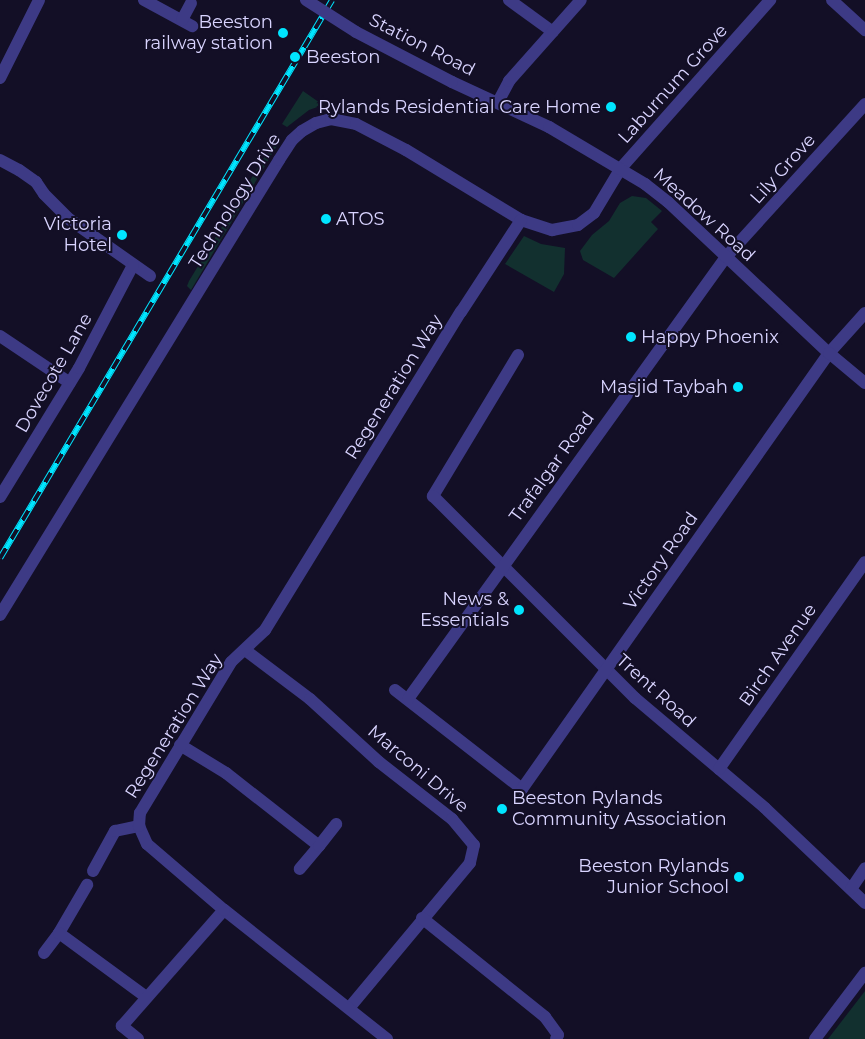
<!DOCTYPE html>
<style>
body{margin:0}
#map{position:relative;width:865px;height:1039px;overflow:hidden;background:#130f26;font-family:Montserrat,sans-serif}
div>[style]{position:absolute}
.green>*{inset:0;background:#12302f}
.minor>*{height:12px;margin:-6px;padding:0 6px;transform-origin:6px;border-radius:6px;background:#3d3a85}
.tertiary>*{height:12px;margin:-6px;padding:0 6px;transform-origin:6px;border-radius:6px;background:#3d3a85}
.rail>*{height:5.5px;margin-top:-2.75px;transform-origin:0;background:repeating-linear-gradient(90deg,#130f26 0 11px,#00e5ff 0 22px);box-sizing:border-box;border-block:1px solid #00e5ff}
.tertiary-bridge>*{height:12px;margin:-6px;padding:0 6px;transform-origin:6px;border-radius:6px;background:#3d3a85}
.dots>*{width:14px;height:14px;translate:-50% -50%;box-sizing:border-box;border:2px solid #130f26;border-radius:50%}
span{translate:-50% -50%;white-space:nowrap;text-align:center;line-height:1.15;-webkit-text-stroke:4px #130f26;paint-order:stroke}
.poi-label{font-size:18px;color:#d9d4ff}
.right{translate:-100% -50%;text-align:right}
.left{translate:0 -50%;text-align:left}
.street-label{font-size:18px;color:#d9d4ff}
</style>
<div id="map">
<div class="green">
<div style="clip-path:polygon(303px 91px,323px 105px,309px 110px,287px 127px,282px 124px)"></div>
<div style="clip-path:polygon(277px 136px,281px 139px,191px 290px,187px 286px,189px 281px)"></div>
<div style="clip-path:polygon(632px 196px,646px 198px,662px 211px,651px 222px,658px 229px,614px 278px,583px 260px,580px 251px,592px 235px,609px 221px,620px 203px)"></div>
<div style="clip-path:polygon(524px 236px,541px 244px,565px 248px,564px 274px,554px 292px,505px 264px)"></div>
<div style="clip-path:polygon(865px 991px,865px 1039px,828px 1039px)"></div>
</div>
<div class="minor">
<div style="left:144px;top:0;width:55px;rotate:28.4deg"></div>
<div style="left:509px;top:0;width:54px;rotate:36deg"></div>
<div style="left:832px;top:0;width:45px;rotate:42.3deg"></div>
<div style="left:182px;top:20px;width:19px;rotate:-62deg"></div>
<div style="left:0;top:78px;width:87px;rotate:-63.4deg"></div>
<div style="left:0;top:160px;width:21px;rotate:28deg"></div>
<div style="left:19px;top:170px;width:21px;rotate:35deg"></div>
<div style="left:36px;top:182px;width:14px;rotate:56deg"></div>
<div style="left:44px;top:194px;width:35px;rotate:45deg"></div>
<div style="left:69px;top:219px;width:99px;rotate:35.1deg"></div>
<div style="left:0;top:336px;width:84px;rotate:33.9deg"></div>
<div style="left:518px;top:355px;width:165px;rotate:121.1deg"></div>
<div style="left:433px;top:496px;width:286px;rotate:45deg"></div>
<div style="left:635px;top:698px;width:170px;rotate:40.2deg"></div>
<div style="left:765px;top:808px;width:138px;rotate:43.5deg"></div>
<div style="left:0;top:497px;width:151px;rotate:-58.5deg"></div>
<div style="left:79px;top:368px;width:116px;rotate:-62.3deg"></div>
<div style="left:0;top:615px;width:534px;rotate:-58.48deg"></div>
<div style="left:279px;top:160px;width:24px;rotate:-57deg"></div>
<div style="left:292px;top:140px;width:13px;rotate:-42deg"></div>
<div style="left:302px;top:131px;width:16px;rotate:-30deg"></div>
<div style="left:316px;top:123px;width:16px;rotate:-15deg"></div>
<div style="left:331px;top:119px;width:25px;rotate:11deg"></div>
<div style="left:356px;top:124px;width:56px;rotate:27.5deg"></div>
<div style="left:406px;top:150px;width:135px;rotate:31.3deg"></div>
<div style="left:521px;top:220px;width:33px;rotate:18deg"></div>
<div style="left:552px;top:230px;width:26px;rotate:-11deg"></div>
<div style="left:578px;top:225px;width:20px;rotate:-37deg"></div>
<div style="left:594px;top:213px;width:52px;rotate:-59deg"></div>
<div style="left:621px;top:168px;width:225px;rotate:-48.4deg"></div>
<div style="left:245px;top:650px;width:81px;rotate:37deg"></div>
<div style="left:310px;top:699px;width:93px;rotate:42.4deg"></div>
<div style="left:379px;top:762px;width:93px;rotate:38deg"></div>
<div style="left:452px;top:819px;width:34px;rotate:50deg"></div>
<div style="left:474px;top:845px;width:18px;rotate:103deg"></div>
<div style="left:470px;top:863px;width:189px;rotate:129.8deg"></div>
<div style="left:395px;top:690px;width:161px;rotate:37.9deg"></div>
<div style="left:522px;top:789px;width:533px;rotate:-54.85deg"></div>
<div style="left:829px;top:353px;width:54px;rotate:-48deg"></div>
<div style="left:408px;top:699px;width:545px;rotate:-54.27deg"></div>
<div style="left:726px;top:257px;width:207px;rotate:-47.7deg"></div>
<div style="left:180px;top:745px;width:54px;rotate:31.3deg"></div>
<div style="left:226px;top:773px;width:118px;rotate:38.1deg"></div>
<div style="left:319px;top:846px;width:30px;rotate:130deg"></div>
<div style="left:719px;top:769px;width:253px;rotate:-54.8deg"></div>
<div style="left:319px;top:846px;width:28px;rotate:-52deg"></div>
<div style="left:93px;top:871px;width:46px;rotate:-61.2deg"></div>
<div style="left:115px;top:831px;width:25px;rotate:-12deg"></div>
<div style="left:851px;top:889px;width:25px;rotate:-56deg"></div>
<div style="left:422px;top:918px;width:158px;rotate:38.8deg"></div>
<div style="left:545px;top:1017px;width:22px;rotate:54deg"></div>
<div style="left:558px;top:1035px;width:4px;rotate:117deg"></div>
<div style="left:59px;top:933px;width:56px;rotate:-59.7deg"></div>
<div style="left:44px;top:953px;width:25px;rotate:-53deg"></div>
<div style="left:59px;top:933px;width:108px;rotate:36.3deg"></div>
<div style="left:138px;top:1039px;width:21px;rotate:-141deg"></div>
<div style="left:122px;top:1026px;width:154px;rotate:-48.7deg"></div>
<div style="left:387px;top:1039px;width:208px;rotate:-141.6deg"></div>
<div style="left:224px;top:910px;width:101px;rotate:-139.4deg"></div>
<div style="left:147px;top:844px;width:20px;rotate:-114deg"></div>
<div style="left:139px;top:826px;width:13px;rotate:-86deg"></div>
<div style="left:140px;top:813px;width:176px;rotate:-58.9deg"></div>
<div style="left:231px;top:662px;width:47px;rotate:-43.3deg"></div>
<div style="left:265px;top:630px;width:374px;rotate:-58.4deg"></div>
<div style="left:461px;top:312px;width:110px;rotate:-56.9deg"></div>
<div style="left:815px;top:1039px;width:83px;rotate:-52.9deg"></div>
</div>
<div class="tertiary">
<div style="left:452px;top:82px;width:107px;rotate:24.9deg"></div>
<div style="left:549px;top:127px;width:112px;rotate:30.7deg"></div>
<div style="left:645px;top:184px;width:29px;rotate:38deg"></div>
<div style="left:668px;top:202px;width:221px;rotate:43.2deg"></div>
<div style="left:829px;top:353px;width:47px;rotate:39.8deg"></div>
<div style="left:498px;top:102px;width:24px;rotate:-62deg"></div>
<div style="left:509px;top:81px;width:108px;rotate:-48.4deg"></div>
</div>
<div class="rail">
<div style="left:0;top:558px;width:649px;rotate:-59.25deg"></div>
</div>
<div class="tertiary-bridge">
<div style="left:306px;top:0;width:59px;rotate:32.6deg"></div>
<div style="left:356px;top:32px;width:108px;rotate:27.5deg"></div>
</div>
<div class="dots">
<div style="left:283px;top:33px;background:#00e5ff"></div>
<div style="left:295px;top:57px;background:#00e5ff"></div>
<div style="left:611px;top:107px;background:#00e5ff"></div>
<div style="left:326px;top:219px;background:#00e5ff"></div>
<div style="left:122px;top:235px;background:#00e5ff"></div>
<div style="left:631px;top:337px;background:#00e5ff"></div>
<div style="left:738px;top:387px;background:#00e5ff"></div>
<div style="left:519px;top:610px;background:#00e5ff"></div>
<div style="left:502px;top:809px;background:#00e5ff"></div>
<div style="left:739px;top:877px;background:#00e5ff"></div>
</div>
<div class="poi-label">
<span class="right" style="left:273px;top:33px">Beeston<br>railway station</span>
<span class="left" style="left:306px;top:57px">Beeston</span>
<span class="right" style="left:601px;top:107px">Rylands Residential Care Home</span>
<span class="left" style="left:336px;top:219px">ATOS</span>
<span class="right" style="left:112px;top:235px">Victoria<br>Hotel</span>
<span class="left" style="left:641px;top:337px">Happy Phoenix</span>
<span class="right" style="left:728px;top:387px">Masjid Taybah</span>
<span class="right" style="left:509px;top:610px">News &amp;<br>Essentials</span>
<span class="left" style="left:512px;top:809px">Beeston Rylands<br>Community Association</span>
<span class="right" style="left:729px;top:877px">Beeston Rylands<br>Junior School</span>
</div>
<div class="street-label">
<span style="left:422px;top:45px;rotate:27deg">Station Road</span>
<span style="left:673px;top:84px;rotate:-48deg">Laburnum Grove</span>
<span style="left:783px;top:169px;rotate:-48deg">Lily Grove</span>
<span style="left:235px;top:201px;rotate:-58deg">Technology Drive</span>
<span style="left:704px;top:215px;rotate:42deg">Meadow Road</span>
<span style="left:54px;top:373px;rotate:-60deg">Dovecote Lane</span>
<span style="left:394px;top:387px;rotate:-58deg">Regeneration Way</span>
<span style="left:552px;top:467px;rotate:-54deg">Trafalgar Road</span>
<span style="left:661px;top:561px;rotate:-55deg">Victory Road</span>
<span style="left:778px;top:655px;rotate:-55deg">Birch Avenue</span>
<span style="left:656px;top:691px;rotate:42deg">Trent Road</span>
<span style="left:174px;top:726px;rotate:-58deg">Regeneration Way</span>
<span style="left:418px;top:769px;rotate:40deg">Marconi Drive</span>
</div>
</div>
